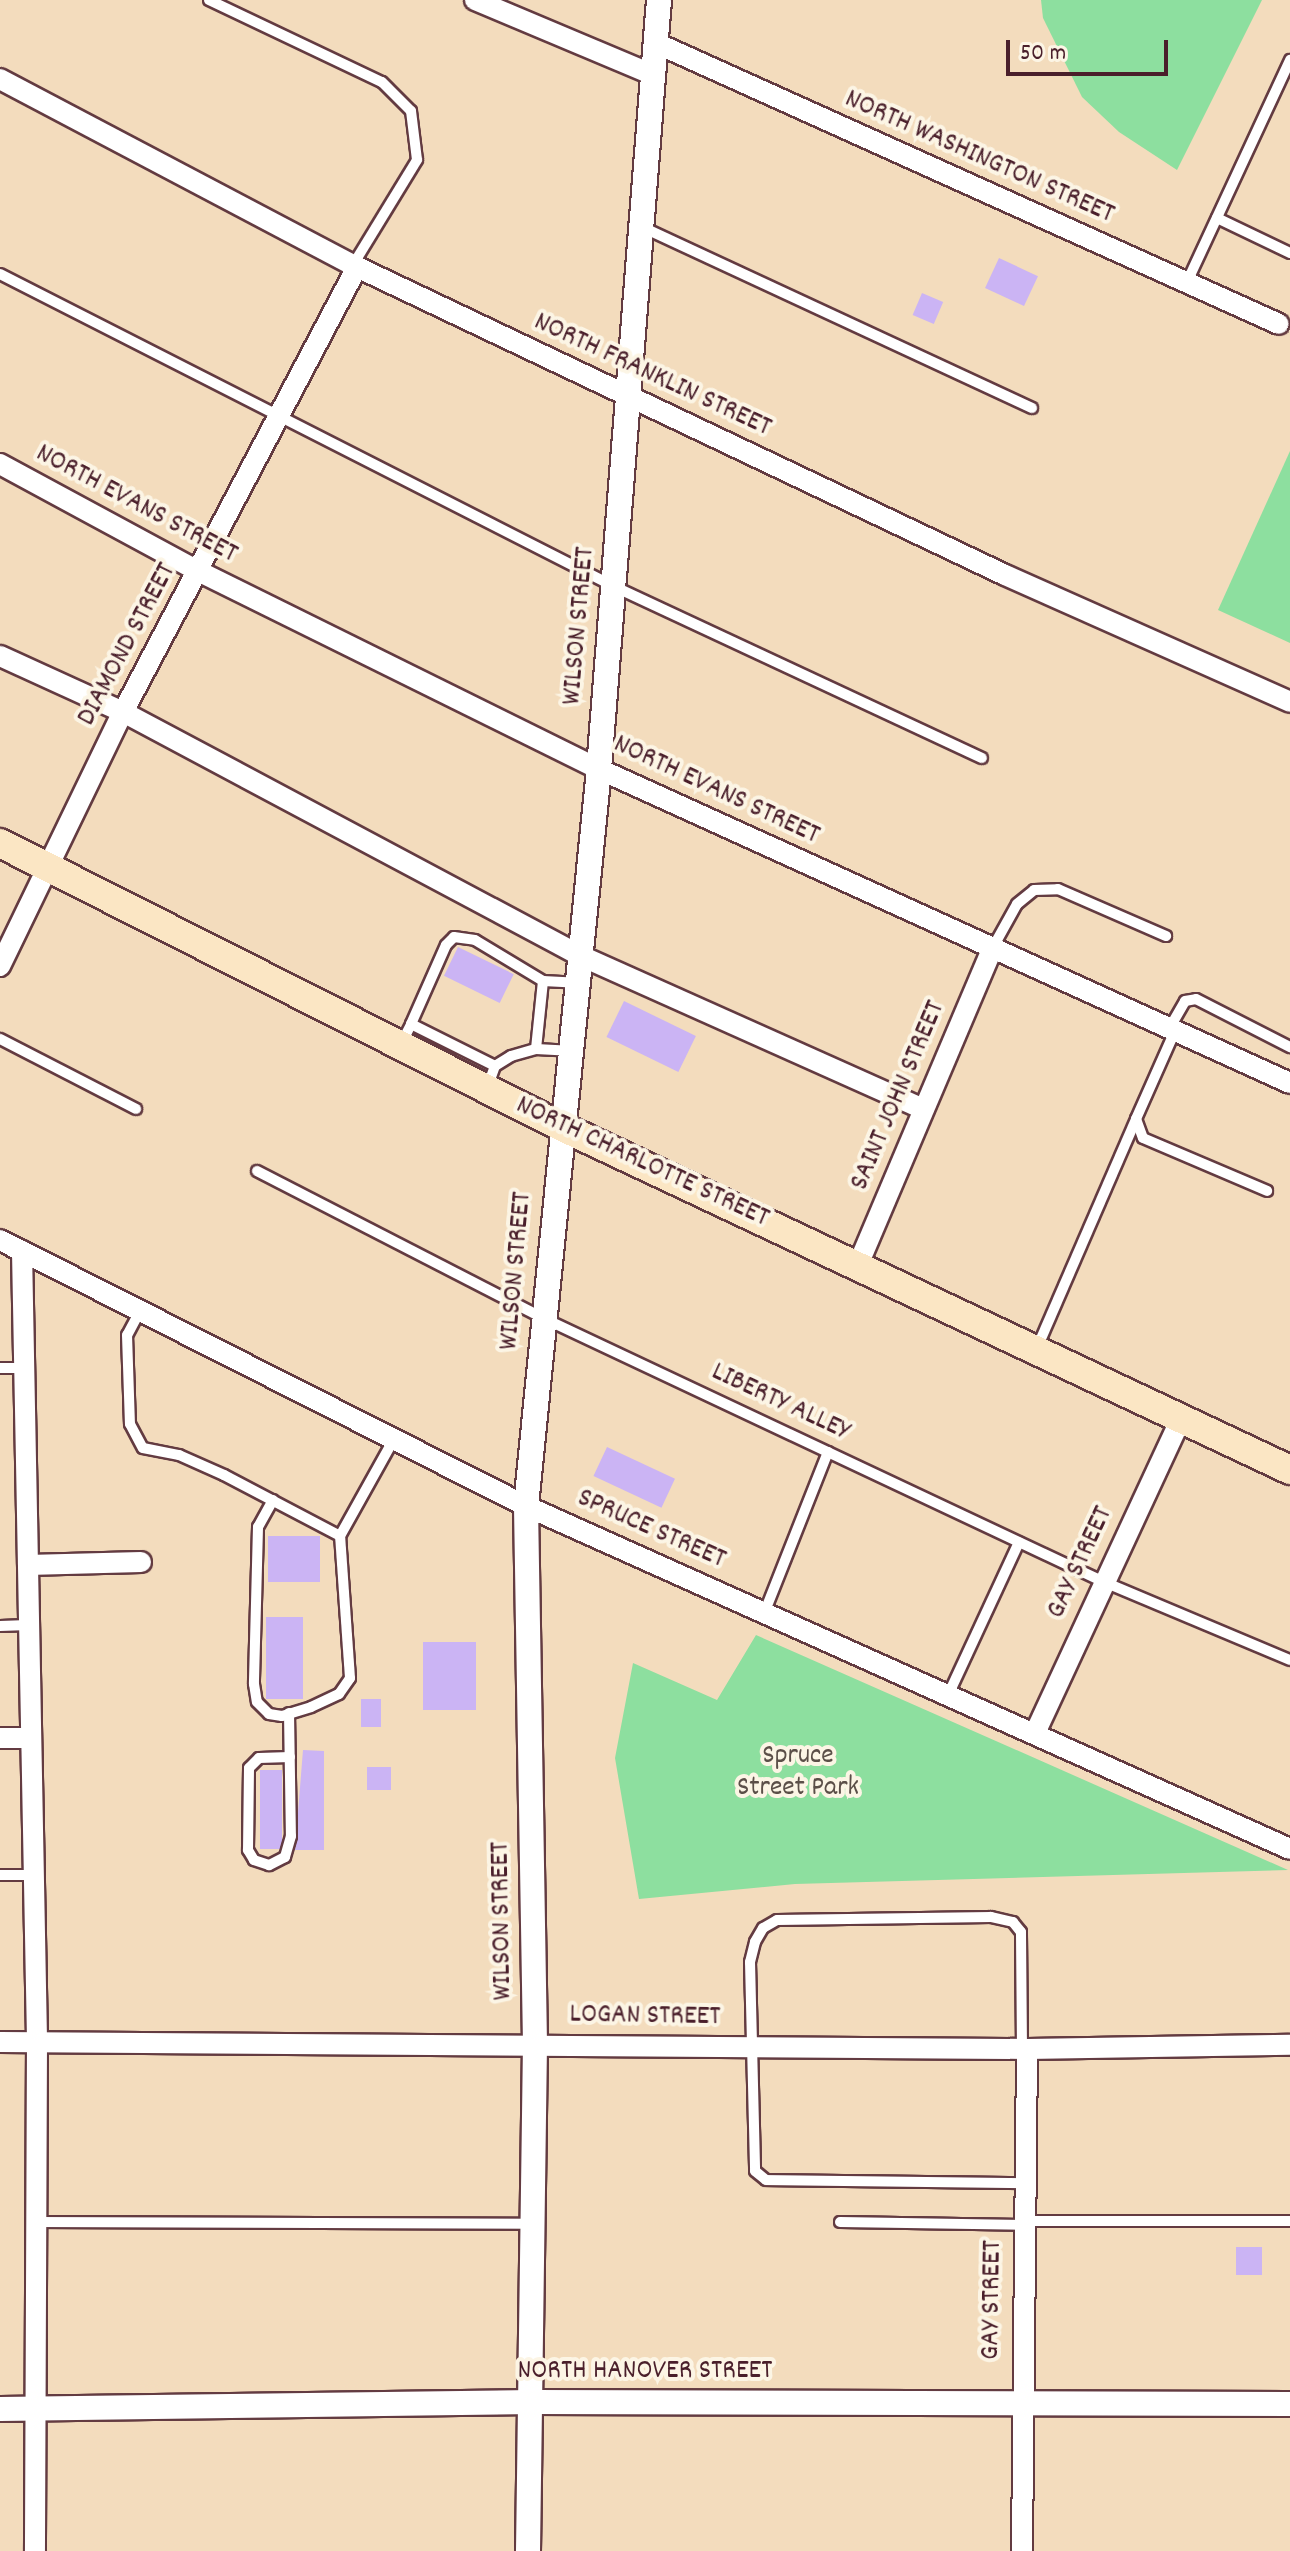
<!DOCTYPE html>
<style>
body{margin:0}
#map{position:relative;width:1290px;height:2551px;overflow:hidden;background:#f3dcbd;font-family:Dekko,sans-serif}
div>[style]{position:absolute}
.green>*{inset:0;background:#8ddf9f}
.building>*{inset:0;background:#cbb4f4;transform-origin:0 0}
.roads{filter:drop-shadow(2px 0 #633b41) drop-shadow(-2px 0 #633b41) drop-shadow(0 2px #633b41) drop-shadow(0 -2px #633b41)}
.service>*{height:10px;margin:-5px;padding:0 5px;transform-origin:5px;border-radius:5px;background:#fff}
.minor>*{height:20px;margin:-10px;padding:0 10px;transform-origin:10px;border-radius:10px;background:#fff}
.tertiary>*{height:24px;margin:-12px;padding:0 12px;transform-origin:12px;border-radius:12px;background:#fff}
.secondary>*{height:28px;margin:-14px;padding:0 14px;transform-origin:14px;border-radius:14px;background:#fbe6c4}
span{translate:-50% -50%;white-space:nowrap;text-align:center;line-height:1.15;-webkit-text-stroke:8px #fcf5e5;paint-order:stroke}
.street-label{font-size:28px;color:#4a1f2b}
.park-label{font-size:28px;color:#5b4f48}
.scale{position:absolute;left:1006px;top:40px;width:162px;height:36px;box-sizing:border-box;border:4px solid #4a1f2b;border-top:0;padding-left:10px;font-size:24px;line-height:28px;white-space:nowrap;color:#4a1f2b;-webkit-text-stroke:6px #fcf5e5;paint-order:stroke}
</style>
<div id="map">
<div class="green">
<div style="clip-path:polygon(1041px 0,1262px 0,1177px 170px,1119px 132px,1082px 97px,1043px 18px)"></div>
<div style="clip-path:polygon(1290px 451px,1290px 643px,1218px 610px)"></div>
<div style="clip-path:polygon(756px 1635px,1288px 1870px,795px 1884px,639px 1899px,615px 1758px,633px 1663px,717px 1700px)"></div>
</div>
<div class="building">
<div style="left:999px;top:258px;width:43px;height:33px;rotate:25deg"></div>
<div style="left:922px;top:293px;width:23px;height:24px;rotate:23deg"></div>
<div style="left:458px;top:947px;width:62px;height:32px;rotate:26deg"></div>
<div style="left:624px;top:1001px;width:80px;height:40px;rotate:26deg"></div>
<div style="left:607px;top:1447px;width:75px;height:32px;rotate:25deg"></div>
<div style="left:268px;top:1536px;width:52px;height:46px"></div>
<div style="left:266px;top:1617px;width:37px;height:82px"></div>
<div style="left:423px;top:1642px;width:53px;height:68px"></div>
<div style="left:361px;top:1699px;width:20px;height:28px"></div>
<div style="clip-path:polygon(303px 1750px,324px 1751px,324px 1850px,295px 1850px)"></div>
<div style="left:367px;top:1767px;width:24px;height:23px"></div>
<div style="left:260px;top:1770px;width:22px;height:79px"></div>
<div style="left:1236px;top:2247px;width:26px;height:28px"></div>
</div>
<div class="roads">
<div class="service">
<div style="left:209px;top:0;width:191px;rotate:25.4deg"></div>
<div style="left:382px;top:82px;width:41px;rotate:45deg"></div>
<div style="left:411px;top:111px;width:49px;rotate:83deg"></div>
<div style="left:417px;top:160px;width:123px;rotate:121.4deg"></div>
<div style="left:1217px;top:218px;width:81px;rotate:25.6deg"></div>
<div style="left:642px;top:227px;width:430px;rotate:24.9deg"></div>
<div style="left:0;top:274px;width:688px;rotate:26.97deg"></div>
<div style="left:613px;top:586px;width:407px;rotate:25deg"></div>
<div style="left:1187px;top:282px;width:245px;rotate:-65.1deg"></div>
<div style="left:992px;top:949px;width:51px;rotate:-60.9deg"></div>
<div style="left:1017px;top:904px;width:22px;rotate:-39deg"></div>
<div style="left:1034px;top:890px;width:24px;rotate:-2deg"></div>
<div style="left:1058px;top:889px;width:118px;rotate:23.5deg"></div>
<div style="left:543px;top:981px;width:34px;rotate:3deg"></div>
<div style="left:411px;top:1024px;width:86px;rotate:-66.1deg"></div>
<div style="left:446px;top:945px;width:11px;rotate:-45deg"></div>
<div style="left:454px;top:937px;width:21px;rotate:8deg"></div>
<div style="left:475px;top:940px;width:79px;rotate:31.1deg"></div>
<div style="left:543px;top:981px;width:68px;rotate:95.9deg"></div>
<div style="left:1169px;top:1029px;width:32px;rotate:-60deg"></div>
<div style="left:1185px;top:1001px;width:11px;rotate:-10deg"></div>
<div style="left:1196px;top:999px;width:106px;rotate:27.1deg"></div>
<div style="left:1175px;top:1031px;width:96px;rotate:113.9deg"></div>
<div style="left:1136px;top:1119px;width:20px;rotate:70deg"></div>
<div style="left:1143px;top:1138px;width:135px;rotate:23.1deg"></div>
<div style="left:0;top:1039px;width:153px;rotate:27.2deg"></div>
<div style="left:401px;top:1044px;width:22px;rotate:-63deg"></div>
<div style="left:411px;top:1024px;width:94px;rotate:26.6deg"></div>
<div style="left:487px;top:1088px;width:23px;rotate:-70deg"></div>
<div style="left:495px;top:1066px;width:19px;rotate:-32deg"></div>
<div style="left:511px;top:1056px;width:26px;rotate:-16deg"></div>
<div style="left:536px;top:1049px;width:33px;rotate:3deg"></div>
<div style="left:257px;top:1171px;width:322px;rotate:27.2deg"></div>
<div style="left:543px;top:1318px;width:618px;rotate:25.2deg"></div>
<div style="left:1102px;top:1581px;width:204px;rotate:22.8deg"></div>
<div style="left:140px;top:1311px;width:27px;rotate:118deg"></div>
<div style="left:127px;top:1335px;width:89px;rotate:88.1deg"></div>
<div style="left:130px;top:1424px;width:27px;rotate:62deg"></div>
<div style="left:143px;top:1448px;width:37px;rotate:11deg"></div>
<div style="left:179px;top:1455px;width:49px;rotate:24deg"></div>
<div style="left:224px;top:1475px;width:131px;rotate:27.7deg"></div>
<div style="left:340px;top:1536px;width:111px;rotate:-60.9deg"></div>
<div style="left:1037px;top:1348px;width:249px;rotate:-66.6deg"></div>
<div style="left:0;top:1368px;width:24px"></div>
<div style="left:273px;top:1500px;width:31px;rotate:119deg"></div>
<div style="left:258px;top:1527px;width:157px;rotate:91.5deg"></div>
<div style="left:254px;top:1684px;width:18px;rotate:81deg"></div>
<div style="left:257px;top:1702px;width:17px;rotate:45deg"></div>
<div style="left:269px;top:1714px;width:13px;rotate:9deg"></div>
<div style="left:282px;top:1716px;width:30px;rotate:-17deg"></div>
<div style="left:311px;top:1707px;width:31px;rotate:-25deg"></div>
<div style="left:339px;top:1694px;width:19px;rotate:-55deg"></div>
<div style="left:350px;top:1678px;width:142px;rotate:-94deg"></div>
<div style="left:765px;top:1611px;width:171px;rotate:-68.4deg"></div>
<div style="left:0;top:1626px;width:28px;rotate:-2deg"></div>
<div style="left:949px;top:1693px;width:166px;rotate:-65.1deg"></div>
<div style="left:289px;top:1713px;width:123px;rotate:89.1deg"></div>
<div style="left:291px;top:1836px;width:22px;rotate:106deg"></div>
<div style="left:285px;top:1857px;width:18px;rotate:153deg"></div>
<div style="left:269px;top:1865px;width:16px;rotate:-162deg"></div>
<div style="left:254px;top:1860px;width:12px;rotate:-121deg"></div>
<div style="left:248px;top:1850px;width:82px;rotate:-89.3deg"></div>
<div style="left:249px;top:1768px;width:14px;rotate:-45deg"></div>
<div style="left:259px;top:1758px;width:31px;rotate:-2deg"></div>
<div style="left:0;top:1875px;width:32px"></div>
<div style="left:1022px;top:2049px;width:117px;rotate:-90.5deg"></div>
<div style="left:1021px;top:1932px;width:13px;rotate:-129deg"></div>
<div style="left:1013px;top:1922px;width:23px;rotate:-167deg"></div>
<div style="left:991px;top:1917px;width:214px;rotate:179.2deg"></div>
<div style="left:777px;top:1920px;width:16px;rotate:150deg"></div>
<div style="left:763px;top:1928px;width:16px;rotate:120deg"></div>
<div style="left:755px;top:1942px;width:21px;rotate:104deg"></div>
<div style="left:750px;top:1962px;width:209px;rotate:88.6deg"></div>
<div style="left:755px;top:2171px;width:14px;rotate:39deg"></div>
<div style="left:766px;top:2180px;width:259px;rotate:0.7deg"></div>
<div style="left:1024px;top:2221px;width:266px"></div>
<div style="left:36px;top:2222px;width:496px;rotate:0.2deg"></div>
<div style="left:840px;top:2222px;width:183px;rotate:0.9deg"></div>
</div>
<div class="minor">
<div style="left:475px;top:0;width:191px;rotate:22.8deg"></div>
<div style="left:656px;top:43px;width:683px;rotate:24.28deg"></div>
<div style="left:0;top:79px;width:403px;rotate:27.8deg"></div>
<div style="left:357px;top:267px;width:717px;rotate:25.42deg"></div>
<div style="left:1005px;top:575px;width:312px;rotate:24deg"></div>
<div style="left:0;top:464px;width:225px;rotate:28.4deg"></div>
<div style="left:198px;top:571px;width:447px;rotate:26.3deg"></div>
<div style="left:599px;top:769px;width:759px;rotate:24.44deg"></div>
<div style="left:0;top:656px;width:135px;rotate:24.5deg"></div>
<div style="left:123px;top:712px;width:519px;rotate:28.05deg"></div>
<div style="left:581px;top:956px;width:375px;rotate:24.1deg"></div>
<div style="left:0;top:966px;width:282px;rotate:-64.2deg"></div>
<div style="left:123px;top:712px;width:503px;rotate:-62.26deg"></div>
<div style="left:0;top:1240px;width:589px;rotate:26.83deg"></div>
<div style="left:526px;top:1506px;width:837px;rotate:24.18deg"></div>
<div style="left:22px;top:1251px;width:791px;rotate:88.91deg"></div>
<div style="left:37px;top:2042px;width:509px;rotate:90.23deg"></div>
<div style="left:858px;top:1265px;width:343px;rotate:-67deg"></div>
<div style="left:28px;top:1565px;width:113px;rotate:-1.5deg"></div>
<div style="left:1036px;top:1731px;width:344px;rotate:-65.1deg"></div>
<div style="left:0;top:1738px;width:29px"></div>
<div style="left:0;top:2042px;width:1027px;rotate:0.39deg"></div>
<div style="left:1027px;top:2049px;width:263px;rotate:-0.9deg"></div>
<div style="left:1022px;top:2551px;width:502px;rotate:-89.43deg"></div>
</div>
<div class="tertiary">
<div style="left:0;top:2409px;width:533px;rotate:-0.75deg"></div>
<div style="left:533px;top:2402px;width:757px;rotate:0.15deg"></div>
<div style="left:528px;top:2551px;width:507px;rotate:-89.21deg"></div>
<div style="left:535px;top:2044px;width:538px;rotate:-90.96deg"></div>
<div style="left:526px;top:1506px;width:741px;rotate:-84.34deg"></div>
<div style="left:599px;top:769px;width:771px;rotate:-85.54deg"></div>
</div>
<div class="secondary">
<div style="left:0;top:843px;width:627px;rotate:26.81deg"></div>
<div style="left:560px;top:1126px;width:807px;rotate:25.23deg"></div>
</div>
</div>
<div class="street-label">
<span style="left:979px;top:158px;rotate:24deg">NORTH WASHINGTON STREET</span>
<span style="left:652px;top:376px;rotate:25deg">NORTH FRANKLIN STREET</span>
<span style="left:136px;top:505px;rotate:28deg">NORTH EVANS STREET</span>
<span style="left:580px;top:626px;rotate:-85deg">WILSON STREET</span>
<span style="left:128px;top:645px;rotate:-62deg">DIAMOND STREET</span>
<span style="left:716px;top:791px;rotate:25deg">NORTH EVANS STREET</span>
<span style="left:899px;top:1096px;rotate:-67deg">SAINT JOHN STREET</span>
<span style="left:642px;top:1163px;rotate:25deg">NORTH CHARLOTTE STREET</span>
<span style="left:517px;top:1271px;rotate:-85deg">WILSON STREET</span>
<span style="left:780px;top:1403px;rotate:25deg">LIBERTY ALLEY</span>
<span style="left:651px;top:1530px;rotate:24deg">SPRUCE STREET</span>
<span style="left:1081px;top:1563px;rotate:-65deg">GAY STREET</span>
<span style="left:503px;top:1921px;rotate:-91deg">WILSON STREET</span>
<span style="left:645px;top:2017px;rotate:1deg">LOGAN STREET</span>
<span style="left:993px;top:2300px;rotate:-89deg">GAY STREET</span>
<span style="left:645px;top:2372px">NORTH HANOVER STREET</span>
</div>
<div class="park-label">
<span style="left:798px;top:1773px">Spruce<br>Street Park</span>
</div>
<div class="scale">50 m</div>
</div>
